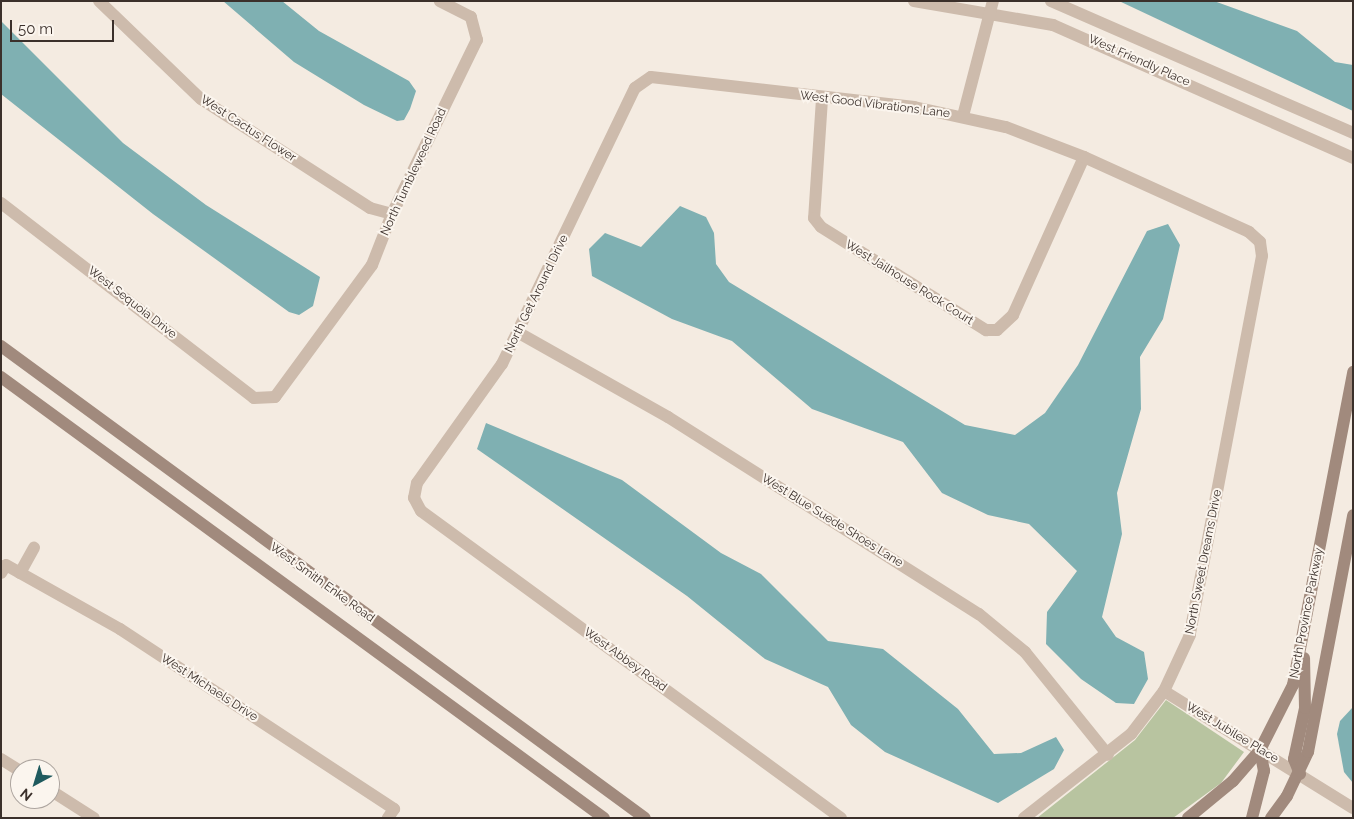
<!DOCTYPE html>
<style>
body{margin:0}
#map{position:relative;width:1354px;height:819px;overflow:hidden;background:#f4ebe1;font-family:Raleway,sans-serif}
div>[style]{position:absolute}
.green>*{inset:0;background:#b8c4a0}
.water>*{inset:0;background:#7fb0b2}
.street>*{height:12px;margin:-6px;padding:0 6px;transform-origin:6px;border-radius:6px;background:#cdbbac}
.secondary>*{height:12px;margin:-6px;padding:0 6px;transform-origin:6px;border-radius:6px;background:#a18a7d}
span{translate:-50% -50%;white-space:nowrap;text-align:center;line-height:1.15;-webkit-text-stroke:4px #fbf5ee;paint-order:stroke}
.street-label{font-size:12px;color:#3b302b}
.frame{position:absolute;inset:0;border:2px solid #3b302b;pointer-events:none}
.north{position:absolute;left:10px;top:759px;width:50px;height:50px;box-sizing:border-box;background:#fbf5ee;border:1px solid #aea6a0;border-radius:50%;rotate:219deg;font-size:14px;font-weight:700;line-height:20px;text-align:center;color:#3b302b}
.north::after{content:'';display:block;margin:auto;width:18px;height:22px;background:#1f5a5e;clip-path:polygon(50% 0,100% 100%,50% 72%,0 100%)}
.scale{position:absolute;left:10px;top:20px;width:104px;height:22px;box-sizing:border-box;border:2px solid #3b302b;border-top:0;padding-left:6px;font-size:15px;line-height:18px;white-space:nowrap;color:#3b302b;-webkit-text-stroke:4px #fbf5ee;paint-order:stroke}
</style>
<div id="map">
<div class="green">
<div style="clip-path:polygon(1166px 700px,1244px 752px,1221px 783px,1173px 818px,1037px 818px,1135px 740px)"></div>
</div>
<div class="water">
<div style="clip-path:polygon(223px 1px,282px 1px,319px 31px,409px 81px,416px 91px,410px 109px,404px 120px,397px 121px,364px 105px,294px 62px)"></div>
<div style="clip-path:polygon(1119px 1px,1214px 1px,1297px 31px,1335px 62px,1353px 65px,1353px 111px)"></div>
<div style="clip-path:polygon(1px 21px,123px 143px,206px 205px,320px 277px,313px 306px,299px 315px,289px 312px,153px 214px,1px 94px)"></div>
<div style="clip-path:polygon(680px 206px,706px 217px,714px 233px,716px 264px,729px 282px,965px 425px,1015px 435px,1045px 413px,1078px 365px,1147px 231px,1168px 224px,1180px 245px,1163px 319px,1140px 357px,1141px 409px,1117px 493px,1122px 534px,1102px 617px,1116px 637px,1144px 652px,1148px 679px,1134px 704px,1116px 703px,1081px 679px,1046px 644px,1047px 612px,1077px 571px,1029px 524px,988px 515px,942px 493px,903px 442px,812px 409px,732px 341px,672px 319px,592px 276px,589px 249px,605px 233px,641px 247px)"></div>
<div style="clip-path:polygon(486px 423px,622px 480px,721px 553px,761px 574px,828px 641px,883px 649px,958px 709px,994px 754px,1021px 753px,1056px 737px,1064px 750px,1054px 769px,998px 803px,885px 752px,851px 725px,828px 687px,765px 659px,687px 596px,477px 449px)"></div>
<div style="clip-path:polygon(1353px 707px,1353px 783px,1344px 772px,1337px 734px,1340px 721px)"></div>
</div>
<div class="street">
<div style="left:99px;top:1px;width:141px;rotate:43.9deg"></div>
<div style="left:201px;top:99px;width:201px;rotate:32.8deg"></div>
<div style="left:370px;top:208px;width:23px;rotate:15deg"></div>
<div style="left:914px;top:1px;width:141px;rotate:9.8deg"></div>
<div style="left:1053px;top:25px;width:328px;rotate:23.9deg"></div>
<div style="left:1051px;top:1px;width:330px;rotate:23.6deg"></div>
<div style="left:822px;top:99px;width:119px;rotate:93.8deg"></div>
<div style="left:814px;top:218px;width:11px;rotate:52deg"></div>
<div style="left:821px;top:227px;width:195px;rotate:32deg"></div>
<div style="left:986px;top:330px;width:11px"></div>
<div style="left:997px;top:330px;width:22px;rotate:-43deg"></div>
<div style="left:1013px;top:315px;width:173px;rotate:-65.8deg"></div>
<div style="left:963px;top:116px;width:119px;rotate:-75.4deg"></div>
<div style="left:1px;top:203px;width:319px;rotate:37.6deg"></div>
<div style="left:254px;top:398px;width:21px;rotate:-3deg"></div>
<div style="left:275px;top:397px;width:164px;rotate:-53.7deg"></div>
<div style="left:372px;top:265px;width:55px;rotate:-68.6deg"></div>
<div style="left:392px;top:214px;width:194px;rotate:-64deg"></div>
<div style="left:477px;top:40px;width:24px;rotate:-105deg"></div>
<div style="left:471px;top:17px;width:35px;rotate:-153deg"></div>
<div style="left:519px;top:333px;width:171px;rotate:29.4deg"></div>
<div style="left:668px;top:417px;width:368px;rotate:32.4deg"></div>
<div style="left:979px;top:614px;width:60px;rotate:39.6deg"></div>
<div style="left:1025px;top:652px;width:132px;rotate:51.1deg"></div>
<div style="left:1px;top:573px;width:9px;rotate:-58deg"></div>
<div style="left:6px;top:565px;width:131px;rotate:29.3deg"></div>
<div style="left:120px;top:629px;width:328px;rotate:33.3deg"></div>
<div style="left:394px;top:809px;width:11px;rotate:124deg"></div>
<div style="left:20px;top:573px;width:29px;rotate:-61deg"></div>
<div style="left:1164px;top:691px;width:222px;rotate:31.8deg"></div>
<div style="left:1px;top:759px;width:22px;rotate:32deg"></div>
<div style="left:50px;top:790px;width:52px;rotate:32.5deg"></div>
<div style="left:841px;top:818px;width:520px;rotate:-143.83deg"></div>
<div style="left:421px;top:511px;width:15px;rotate:-118deg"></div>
<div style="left:414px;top:498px;width:15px;rotate:-79deg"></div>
<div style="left:417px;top:483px;width:146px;rotate:-54.5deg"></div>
<div style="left:502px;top:364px;width:306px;rotate:-64.3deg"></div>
<div style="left:635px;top:88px;width:19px;rotate:-35deg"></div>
<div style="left:651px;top:77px;width:265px;rotate:6.5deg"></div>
<div style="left:914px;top:107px;width:94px;rotate:12.3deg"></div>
<div style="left:1006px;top:127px;width:84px;rotate:21deg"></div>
<div style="left:1084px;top:157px;width:181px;rotate:24.4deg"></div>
<div style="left:1249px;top:232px;width:15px;rotate:42deg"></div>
<div style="left:1260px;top:242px;width:14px;rotate:82deg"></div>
<div style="left:1262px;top:256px;width:386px;rotate:100.8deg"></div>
<div style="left:1190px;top:635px;width:62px;rotate:114.9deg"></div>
<div style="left:1164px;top:691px;width:54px;rotate:127.5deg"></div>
<div style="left:1131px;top:734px;width:136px;rotate:141.9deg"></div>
</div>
<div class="secondary">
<div style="left:1px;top:346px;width:798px;rotate:36.24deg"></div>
<div style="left:1px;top:377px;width:747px;rotate:36.18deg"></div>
<div style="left:1300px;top:774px;width:16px;rotate:-112deg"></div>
<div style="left:1294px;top:759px;width:52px;rotate:-77.8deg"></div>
<div style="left:1305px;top:708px;width:50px;rotate:-91.1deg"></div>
<div style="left:1188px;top:818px;width:58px;rotate:-39.4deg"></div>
<div style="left:1233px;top:781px;width:41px;rotate:-48.9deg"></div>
<div style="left:1260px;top:750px;width:73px;rotate:-63.1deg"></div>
<div style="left:1293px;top:685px;width:319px;rotate:-79.1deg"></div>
<div style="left:1252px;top:818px;width:49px;rotate:-75.7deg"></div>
<div style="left:1264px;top:771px;width:21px;rotate:-101deg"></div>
<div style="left:1271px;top:818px;width:27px;rotate:-54deg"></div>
<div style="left:1287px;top:796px;width:49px;rotate:-64.5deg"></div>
<div style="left:1308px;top:752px;width:241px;rotate:-79.2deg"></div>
</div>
<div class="street-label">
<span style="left:1139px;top:61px;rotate:24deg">West Friendly Place</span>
<span style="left:875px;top:105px;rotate:7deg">West Good Vibrations Lane</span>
<span style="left:248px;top:129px;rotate:33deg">West Cactus Flower</span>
<span style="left:414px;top:172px;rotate:-65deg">North Tumbleweed Road</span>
<span style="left:909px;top:283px;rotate:32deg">West Jailhouse Rock Court</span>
<span style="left:537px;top:294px;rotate:-64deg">North Get Around Drive</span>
<span style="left:132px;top:303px;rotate:38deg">West Sequoia Drive</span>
<span style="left:832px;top:521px;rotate:32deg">West Blue Suede Shoes Lane</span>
<span style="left:1204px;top:562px;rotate:-79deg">North Sweet Dreams Drive</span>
<span style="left:322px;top:583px;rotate:36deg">West Smith Enke Road</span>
<span style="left:1307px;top:613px;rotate:-79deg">North Province Parkway</span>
<span style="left:625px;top:660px;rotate:36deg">West Abbey Road</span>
<span style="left:209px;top:688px;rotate:33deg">West Michaels Drive</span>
<span style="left:1232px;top:733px;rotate:31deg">West Jubilee Place</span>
</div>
<div class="frame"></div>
<div class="north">N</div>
<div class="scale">50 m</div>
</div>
